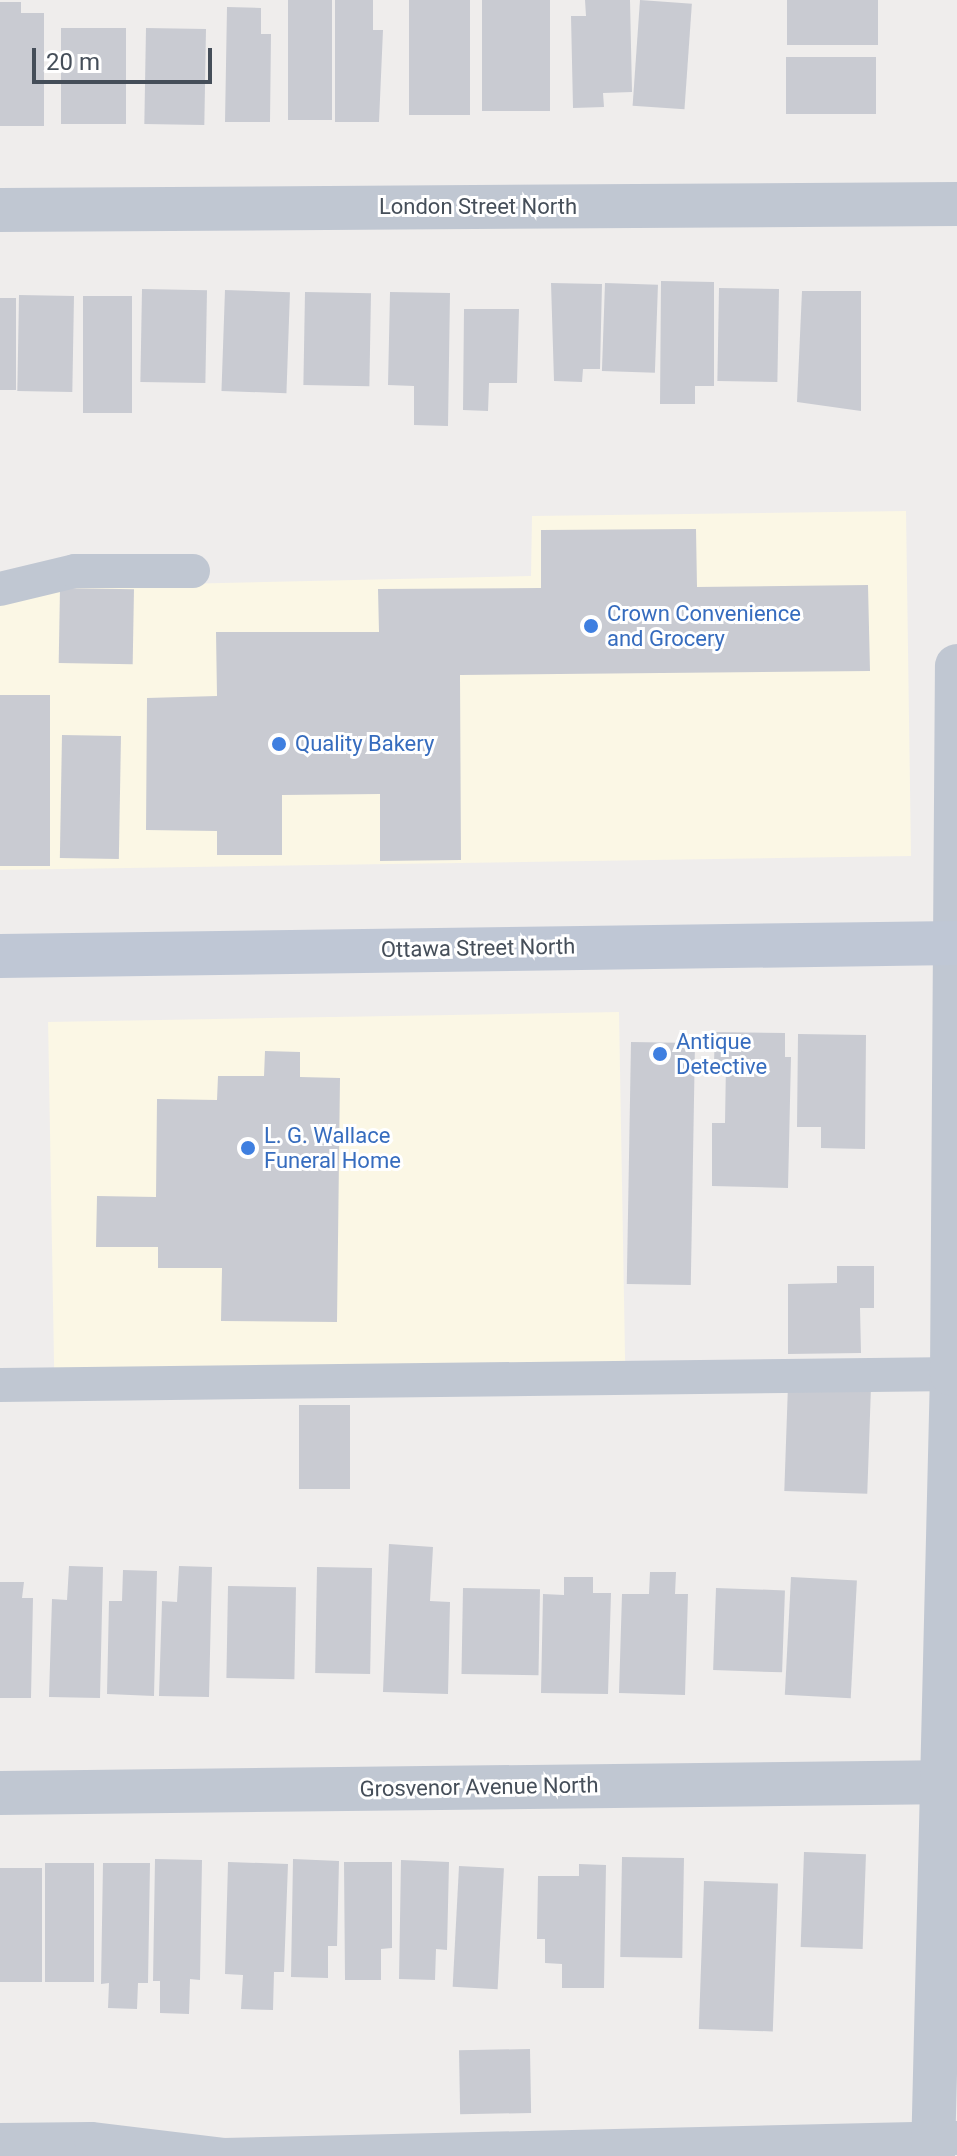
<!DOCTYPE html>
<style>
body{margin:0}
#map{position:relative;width:957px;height:2156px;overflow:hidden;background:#efedec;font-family:Roboto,sans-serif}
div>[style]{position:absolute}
.commercial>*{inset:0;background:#fbf7e5;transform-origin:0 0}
.building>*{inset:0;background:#c9cbd2;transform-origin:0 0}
.lane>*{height:34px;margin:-17px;padding:0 17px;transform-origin:17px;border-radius:17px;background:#c0c7d2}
.street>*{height:44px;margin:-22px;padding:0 22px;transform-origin:22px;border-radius:22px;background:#c0c7d2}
.secondary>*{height:44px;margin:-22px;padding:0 22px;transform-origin:22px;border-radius:22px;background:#bfc7d5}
.dots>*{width:22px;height:22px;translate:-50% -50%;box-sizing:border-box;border:4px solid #fff;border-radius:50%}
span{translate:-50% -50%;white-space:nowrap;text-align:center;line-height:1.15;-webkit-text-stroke:6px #fff;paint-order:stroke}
.street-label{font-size:22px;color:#454e59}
.shop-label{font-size:22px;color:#366cbe}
.left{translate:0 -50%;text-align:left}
.scale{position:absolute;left:32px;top:48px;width:180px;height:36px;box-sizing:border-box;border:4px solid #454e59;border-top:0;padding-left:10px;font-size:24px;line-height:28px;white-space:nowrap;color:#454e59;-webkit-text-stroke:6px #fff;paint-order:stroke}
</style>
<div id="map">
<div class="commercial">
<div style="clip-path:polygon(906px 511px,911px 856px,0 870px,0 588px,531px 576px,532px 516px)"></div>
<div style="left:619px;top:1012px;width:367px;height:571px;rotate:89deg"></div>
</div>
<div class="building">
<div style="left:288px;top:0;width:44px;height:120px"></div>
<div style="clip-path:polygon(335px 0,373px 0,373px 30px,383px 30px,379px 122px,335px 122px)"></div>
<div style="left:409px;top:0;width:61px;height:115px"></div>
<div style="left:482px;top:0;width:68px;height:111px"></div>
<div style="clip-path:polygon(585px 0,630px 0,632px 92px,603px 93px,604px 107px,573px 108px,571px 16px,586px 16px)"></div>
<div style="left:640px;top:0;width:52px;height:106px;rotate:4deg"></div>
<div style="left:787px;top:0;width:91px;height:45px"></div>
<div style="clip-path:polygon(0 2px,21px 2px,21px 13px,44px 13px,44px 126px,0 126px)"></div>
<div style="clip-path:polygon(227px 7px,261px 8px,261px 34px,271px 34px,270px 122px,225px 122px)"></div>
<div style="left:61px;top:28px;width:65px;height:96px"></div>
<div style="left:146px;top:28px;width:60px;height:96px;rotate:1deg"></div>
<div style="left:786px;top:57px;width:90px;height:57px"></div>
<div style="clip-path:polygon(661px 281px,714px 282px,714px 386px,695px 386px,695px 404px,660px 404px)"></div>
<div style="clip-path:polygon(551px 283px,602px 284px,600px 369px,583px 369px,582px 382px,554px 381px)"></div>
<div style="left:605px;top:283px;width:53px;height:88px;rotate:2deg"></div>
<div style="left:719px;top:288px;width:60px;height:93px;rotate:1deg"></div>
<div style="left:142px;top:289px;width:65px;height:93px;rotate:1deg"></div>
<div style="left:225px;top:290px;width:65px;height:101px;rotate:2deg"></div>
<div style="clip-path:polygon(802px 291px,861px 291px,861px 411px,797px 402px)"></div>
<div style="left:305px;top:292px;width:66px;height:93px;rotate:1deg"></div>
<div style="clip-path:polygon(390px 292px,450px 293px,448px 426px,414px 425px,414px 386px,388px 385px)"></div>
<div style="left:19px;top:295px;width:55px;height:96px;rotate:1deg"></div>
<div style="left:83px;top:296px;width:49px;height:117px"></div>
<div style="left:0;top:298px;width:16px;height:92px"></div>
<div style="clip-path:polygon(464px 309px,519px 309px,517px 383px,489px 383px,488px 411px,463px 410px)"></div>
<div style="clip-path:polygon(696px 529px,697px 587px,868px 585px,870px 671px,460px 675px,461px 860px,380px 861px,380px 794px,282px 795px,282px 855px,217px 855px,217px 831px,146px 830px,147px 698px,217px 696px,216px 632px,379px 632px,378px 589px,541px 588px,541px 530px)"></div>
<div style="left:60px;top:588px;width:74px;height:75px;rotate:1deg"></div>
<div style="left:0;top:695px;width:50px;height:171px"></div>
<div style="left:62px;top:735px;width:59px;height:123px;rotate:1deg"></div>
<div style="clip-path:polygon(715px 1032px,785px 1033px,785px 1057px,791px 1057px,788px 1188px,712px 1186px,712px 1123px,725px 1123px,726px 1063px,714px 1063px)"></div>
<div style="clip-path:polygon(798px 1034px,866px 1035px,865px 1149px,821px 1148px,821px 1127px,797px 1127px)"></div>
<div style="left:631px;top:1042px;width:64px;height:242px;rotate:1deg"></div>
<div style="clip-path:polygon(265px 1051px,300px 1052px,300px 1077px,340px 1078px,337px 1322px,221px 1321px,222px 1268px,158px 1268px,158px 1247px,96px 1247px,97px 1196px,156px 1197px,157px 1099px,217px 1100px,218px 1076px,264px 1076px)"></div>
<div style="clip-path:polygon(837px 1266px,874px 1266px,874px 1308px,860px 1308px,861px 1353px,788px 1354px,788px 1284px,837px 1283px)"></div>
<div style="left:788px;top:1385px;width:83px;height:106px;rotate:2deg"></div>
<div style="left:299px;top:1405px;width:51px;height:84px"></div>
<div style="clip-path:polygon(389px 1544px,433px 1547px,430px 1601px,450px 1602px,448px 1694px,383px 1692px)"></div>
<div style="clip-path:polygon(69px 1566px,103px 1567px,100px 1698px,49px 1697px,52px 1599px,67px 1600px)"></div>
<div style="clip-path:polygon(179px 1566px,212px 1567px,209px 1697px,159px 1696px,162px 1601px,177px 1602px)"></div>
<div style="left:317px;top:1567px;width:55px;height:106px;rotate:1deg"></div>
<div style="clip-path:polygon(123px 1570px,157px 1571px,154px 1696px,107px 1694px,109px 1601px,122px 1601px)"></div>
<div style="clip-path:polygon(650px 1572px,676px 1572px,675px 1594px,688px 1594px,685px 1695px,619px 1693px,622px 1594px,649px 1594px)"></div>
<div style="clip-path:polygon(564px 1577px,593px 1577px,593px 1593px,611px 1593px,608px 1694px,541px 1693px,543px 1594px,564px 1595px)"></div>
<div style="left:791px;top:1577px;width:66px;height:118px;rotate:3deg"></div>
<div style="clip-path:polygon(0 1582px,24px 1582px,22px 1598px,33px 1598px,31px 1698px,0 1698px)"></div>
<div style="left:228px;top:1586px;width:68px;height:92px;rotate:1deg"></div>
<div style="left:463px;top:1588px;width:77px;height:86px;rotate:1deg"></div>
<div style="left:716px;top:1588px;width:69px;height:82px;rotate:2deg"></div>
<div style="left:804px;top:1852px;width:62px;height:95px;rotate:2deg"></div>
<div style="left:622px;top:1857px;width:62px;height:100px;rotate:1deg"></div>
<div style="clip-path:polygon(155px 1859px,202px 1860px,200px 1980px,190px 1979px,189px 2014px,160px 2013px,160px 1981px,153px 1981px)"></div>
<div style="clip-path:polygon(293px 1859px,339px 1861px,337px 1946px,328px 1946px,328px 1978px,291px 1977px)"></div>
<div style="clip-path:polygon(401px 1860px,449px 1862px,447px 1950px,436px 1949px,435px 1980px,399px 1979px)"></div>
<div style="clip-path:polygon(228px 1862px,288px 1864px,284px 1972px,274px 1972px,273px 2010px,241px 2009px,243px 1975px,225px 1974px)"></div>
<div style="clip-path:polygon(344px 1862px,392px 1862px,392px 1948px,381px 1949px,381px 1980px,345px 1980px)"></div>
<div style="left:94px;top:1863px;width:119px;height:49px;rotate:90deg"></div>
<div style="clip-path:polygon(103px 1863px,150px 1863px,148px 1983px,138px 1983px,137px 2009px,108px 2008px,109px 1983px,101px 1984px)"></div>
<div style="clip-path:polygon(579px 1864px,606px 1865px,604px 1988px,562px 1988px,562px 1964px,545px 1963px,545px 1939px,537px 1939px,538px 1876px,579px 1876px)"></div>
<div style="left:459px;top:1866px;width:45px;height:121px;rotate:3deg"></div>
<div style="left:0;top:1868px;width:42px;height:114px"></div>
<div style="left:704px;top:1881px;width:74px;height:148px;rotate:2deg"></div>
<div style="left:530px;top:2049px;width:64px;height:71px;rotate:89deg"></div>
</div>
<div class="lane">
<div style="left:0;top:589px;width:77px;rotate:-13.5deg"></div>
<div style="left:75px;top:571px;width:118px"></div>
<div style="left:0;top:1385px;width:957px;rotate:-0.66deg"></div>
<div style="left:0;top:2140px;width:91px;rotate:-0.6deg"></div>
<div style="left:91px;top:2139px;width:133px;rotate:6.9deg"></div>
<div style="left:223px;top:2155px;width:734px;rotate:-1.33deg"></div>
</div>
<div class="street">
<div style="left:0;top:210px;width:957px;rotate:-0.36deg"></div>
<div style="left:0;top:1793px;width:957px;rotate:-0.66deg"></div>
<div style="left:933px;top:2156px;width:782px;rotate:-88.61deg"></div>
<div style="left:952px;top:1374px;width:708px;rotate:-89.6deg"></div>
</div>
<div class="secondary">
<div style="left:0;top:956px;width:957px;rotate:-0.78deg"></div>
</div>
<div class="dots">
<div style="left:591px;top:626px;background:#3f7fe0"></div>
<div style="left:279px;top:744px;background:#3f7fe0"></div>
<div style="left:660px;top:1054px;background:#3f7fe0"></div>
<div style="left:248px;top:1148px;background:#3f7fe0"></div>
</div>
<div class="street-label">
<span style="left:478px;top:207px">London Street North</span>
<span style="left:478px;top:948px;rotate:-1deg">Ottawa Street North</span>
<span style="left:479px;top:1787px;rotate:-1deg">Grosvenor Avenue North</span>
</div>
<div class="shop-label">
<span class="left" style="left:607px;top:626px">Crown Convenience<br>and Grocery</span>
<span class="left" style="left:295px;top:744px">Quality Bakery</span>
<span class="left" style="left:676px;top:1054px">Antique<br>Detective</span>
<span class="left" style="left:264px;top:1148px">L. G. Wallace<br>Funeral Home</span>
</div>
<div class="scale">20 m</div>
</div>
